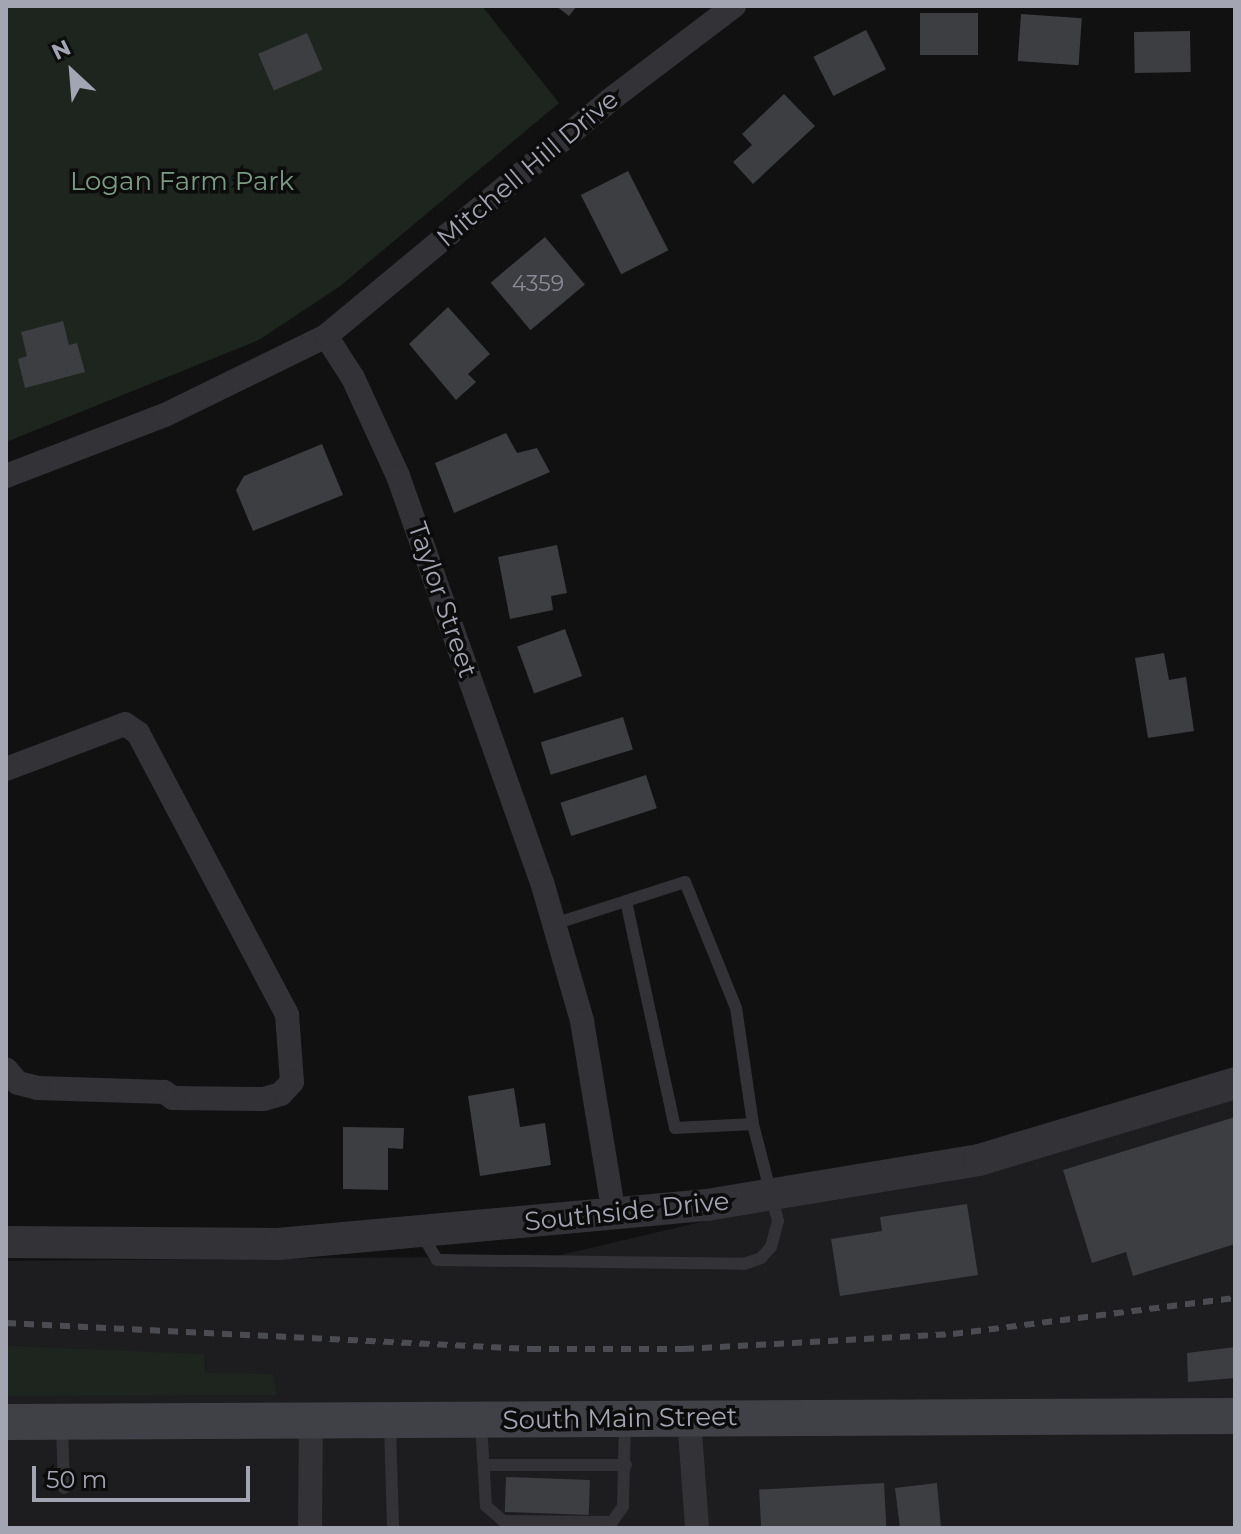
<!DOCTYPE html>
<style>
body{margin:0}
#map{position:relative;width:1241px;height:1534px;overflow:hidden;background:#111112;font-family:Montserrat,sans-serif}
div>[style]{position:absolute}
.built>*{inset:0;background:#1d1d1f}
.green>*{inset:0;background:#1e251f}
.building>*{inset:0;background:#3d3e42;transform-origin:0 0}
.service>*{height:12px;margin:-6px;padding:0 6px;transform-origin:6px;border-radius:6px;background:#323237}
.minor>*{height:24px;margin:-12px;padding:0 12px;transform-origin:12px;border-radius:12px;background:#323237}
.tertiary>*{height:32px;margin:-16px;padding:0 16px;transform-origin:16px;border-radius:16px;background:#323237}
.secondary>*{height:36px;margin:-18px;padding:0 18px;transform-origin:18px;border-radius:18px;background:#404147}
.rail>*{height:6px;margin-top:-3px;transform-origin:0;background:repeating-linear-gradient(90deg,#4b4c52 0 10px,transparent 0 18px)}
span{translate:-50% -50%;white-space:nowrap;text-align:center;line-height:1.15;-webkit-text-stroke:7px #0c0c0d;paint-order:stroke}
.number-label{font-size:22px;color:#8a8b96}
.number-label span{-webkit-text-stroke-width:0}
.street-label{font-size:26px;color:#a3a5b2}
.park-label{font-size:26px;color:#7b9c84}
.frame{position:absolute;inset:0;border:8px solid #a3a5b2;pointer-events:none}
.north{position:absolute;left:32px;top:32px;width:80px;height:80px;-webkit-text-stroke:6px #0c0c0d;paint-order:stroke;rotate:334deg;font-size:22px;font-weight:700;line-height:32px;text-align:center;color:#a3a5b2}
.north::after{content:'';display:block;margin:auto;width:28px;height:36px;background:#a3a5b2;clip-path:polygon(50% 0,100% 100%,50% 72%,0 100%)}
.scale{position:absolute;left:32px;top:1466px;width:218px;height:36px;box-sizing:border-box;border:4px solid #a3a5b2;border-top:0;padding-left:10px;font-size:24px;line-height:28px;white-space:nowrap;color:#a3a5b2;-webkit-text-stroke:6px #0c0c0d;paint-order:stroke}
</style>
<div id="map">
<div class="built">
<div style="clip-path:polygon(1235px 1074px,1235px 1528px,6px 1528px,6px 1261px,556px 1256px,1051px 1140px)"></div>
</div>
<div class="green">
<div style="clip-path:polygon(6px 6px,482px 6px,559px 103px,339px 287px,259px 340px,6px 442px)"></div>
<div style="clip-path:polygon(6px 1346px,204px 1354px,205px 1373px,273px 1374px,277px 1395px,6px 1396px)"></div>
</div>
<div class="building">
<div style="clip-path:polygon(556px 6px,577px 6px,569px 16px)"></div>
<div style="left:978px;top:13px;width:42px;height:58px;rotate:90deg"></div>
<div style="left:1021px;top:14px;width:61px;height:47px;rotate:4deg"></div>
<div style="left:866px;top:30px;width:44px;height:59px;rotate:63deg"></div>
<div style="left:1190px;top:31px;width:41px;height:56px;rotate:89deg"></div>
<div style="left:307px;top:33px;width:40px;height:53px;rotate:67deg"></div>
<div style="clip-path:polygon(784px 94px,815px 126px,753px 184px,733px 162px,752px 145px,742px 134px)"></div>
<div style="left:628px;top:171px;width:89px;height:53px;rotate:63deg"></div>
<div style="left:545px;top:237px;width:62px;height:71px;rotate:50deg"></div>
<div style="clip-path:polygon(448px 307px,490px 354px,468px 374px,476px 382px,456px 400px,409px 344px)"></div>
<div style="clip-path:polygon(63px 321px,69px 345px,77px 343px,85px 372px,25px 388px,18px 359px,27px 356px,21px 332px)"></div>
<div style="clip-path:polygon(506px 433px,517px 453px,537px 448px,550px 472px,454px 513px,435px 463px)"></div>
<div style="clip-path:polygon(322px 444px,343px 495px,253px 531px,236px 490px,244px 476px)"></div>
<div style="clip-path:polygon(557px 545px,567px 593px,551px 596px,553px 610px,510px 619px,498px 557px)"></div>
<div style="left:565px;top:629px;width:50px;height:51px;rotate:70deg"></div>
<div style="clip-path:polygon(1164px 653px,1169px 680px,1186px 677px,1194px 731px,1148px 738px,1135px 658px)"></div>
<div style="left:623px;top:717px;width:34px;height:86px;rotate:73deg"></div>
<div style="left:646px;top:775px;width:35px;height:90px;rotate:72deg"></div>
<div style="clip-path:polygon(514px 1088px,520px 1127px,545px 1123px,551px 1165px,480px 1176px,468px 1096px)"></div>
<div style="clip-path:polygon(1235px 1117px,1235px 1244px,1133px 1276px,1126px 1252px,1092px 1263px,1063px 1170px)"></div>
<div style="clip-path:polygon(343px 1127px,404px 1128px,403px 1149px,388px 1148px,388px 1190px,343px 1189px)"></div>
<div style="clip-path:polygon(967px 1204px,978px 1275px,840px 1296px,831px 1239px,882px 1231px,880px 1217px)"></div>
<div style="clip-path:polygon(1235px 1347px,1235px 1378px,1188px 1382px,1187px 1353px)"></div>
<div style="left:506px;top:1477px;width:84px;height:35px;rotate:2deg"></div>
<div style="left:884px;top:1483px;width:45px;height:125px;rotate:87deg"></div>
<div style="clip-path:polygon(937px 1483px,941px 1528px,900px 1528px,895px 1488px)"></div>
</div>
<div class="service">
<div style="left:554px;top:924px;width:76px;rotate:-17.7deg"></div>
<div style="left:421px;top:1233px;width:31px;rotate:59deg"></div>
<div style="left:437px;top:1260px;width:307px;rotate:0.7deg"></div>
<div style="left:744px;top:1264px;width:18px;rotate:-19deg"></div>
<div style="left:761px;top:1258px;width:15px;rotate:-48deg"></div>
<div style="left:771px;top:1247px;width:27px;rotate:-75deg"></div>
<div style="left:778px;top:1221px;width:100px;rotate:-104.5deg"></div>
<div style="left:753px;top:1124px;width:117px;rotate:-98.3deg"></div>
<div style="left:736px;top:1008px;width:136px;rotate:-112deg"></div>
<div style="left:685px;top:882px;width:62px;rotate:162.1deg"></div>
<div style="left:626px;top:901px;width:232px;rotate:77.8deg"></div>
<div style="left:675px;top:1128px;width:78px;rotate:-2.9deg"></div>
<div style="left:481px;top:1424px;width:82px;rotate:86.5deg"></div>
<div style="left:486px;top:1506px;width:23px;rotate:41deg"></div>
<div style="left:503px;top:1521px;width:109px;rotate:0.5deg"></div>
<div style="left:612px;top:1522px;width:19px;rotate:-55deg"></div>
<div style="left:623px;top:1506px;width:84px;rotate:-88.6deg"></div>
<div style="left:390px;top:1425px;width:103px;rotate:88.3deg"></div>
<div style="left:62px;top:1427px;width:61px;rotate:88.1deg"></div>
<div style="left:484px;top:1465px;width:142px"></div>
</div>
<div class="minor">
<div style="left:326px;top:336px;width:50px;rotate:57.3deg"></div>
<div style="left:353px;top:378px;width:108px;rotate:65.3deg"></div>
<div style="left:398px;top:476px;width:431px;rotate:70.5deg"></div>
<div style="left:542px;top:882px;width:145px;rotate:73.9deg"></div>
<div style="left:582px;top:1021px;width:196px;rotate:80.6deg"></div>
<div style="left:6px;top:476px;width:170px;rotate:-21deg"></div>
<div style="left:165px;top:415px;width:179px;rotate:-26.1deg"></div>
<div style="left:326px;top:336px;width:369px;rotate:-39.7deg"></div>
<div style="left:610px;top:100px;width:156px;rotate:-37.2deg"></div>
<div style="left:6px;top:769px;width:127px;rotate:-20.7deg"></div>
<div style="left:125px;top:724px;width:16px;rotate:35deg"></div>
<div style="left:138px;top:733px;width:319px;rotate:62.1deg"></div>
<div style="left:287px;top:1015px;width:67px;rotate:85.7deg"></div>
<div style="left:292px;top:1082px;width:16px;rotate:133deg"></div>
<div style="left:281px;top:1094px;width:18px;rotate:164deg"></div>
<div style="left:264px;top:1099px;width:91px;rotate:-179.4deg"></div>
<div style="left:173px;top:1098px;width:11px;rotate:-146deg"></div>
<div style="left:164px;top:1092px;width:126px;rotate:-178.2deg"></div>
<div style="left:38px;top:1088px;width:21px;rotate:-166deg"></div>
<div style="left:18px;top:1083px;width:18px;rotate:-131deg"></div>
<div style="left:689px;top:1418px;width:110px;rotate:85.8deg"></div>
<div style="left:310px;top:1528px;width:106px;rotate:-89.5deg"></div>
</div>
<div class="tertiary">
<div style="left:6px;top:1242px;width:272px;rotate:0.4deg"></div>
<div style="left:278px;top:1244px;width:431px;rotate:-5.2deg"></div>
<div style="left:707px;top:1205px;width:276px;rotate:-9.4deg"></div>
<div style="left:979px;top:1160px;width:267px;rotate:-16.7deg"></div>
</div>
<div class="secondary">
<div style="left:6px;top:1422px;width:1229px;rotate:-0.28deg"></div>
</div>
<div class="rail">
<div style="left:6px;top:1323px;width:526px;rotate:2.84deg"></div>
<div style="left:531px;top:1349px;width:153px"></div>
<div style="left:684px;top:1349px;width:269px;rotate:-3.2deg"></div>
<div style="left:953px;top:1334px;width:284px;rotate:-7.3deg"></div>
</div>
<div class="number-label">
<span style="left:538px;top:284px">4359</span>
</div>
<div class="street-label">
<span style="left:528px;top:169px;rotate:-40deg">Mitchell Hill Drive</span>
<span style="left:442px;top:600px;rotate:71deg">Taylor Street</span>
<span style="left:627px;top:1212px;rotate:-6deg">Southside Drive</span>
<span style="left:620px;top:1419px;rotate:-1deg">South Main Street</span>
</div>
<div class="park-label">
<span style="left:182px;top:182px">Logan Farm Park</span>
</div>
<div class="frame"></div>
<div class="north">N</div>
<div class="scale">50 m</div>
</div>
